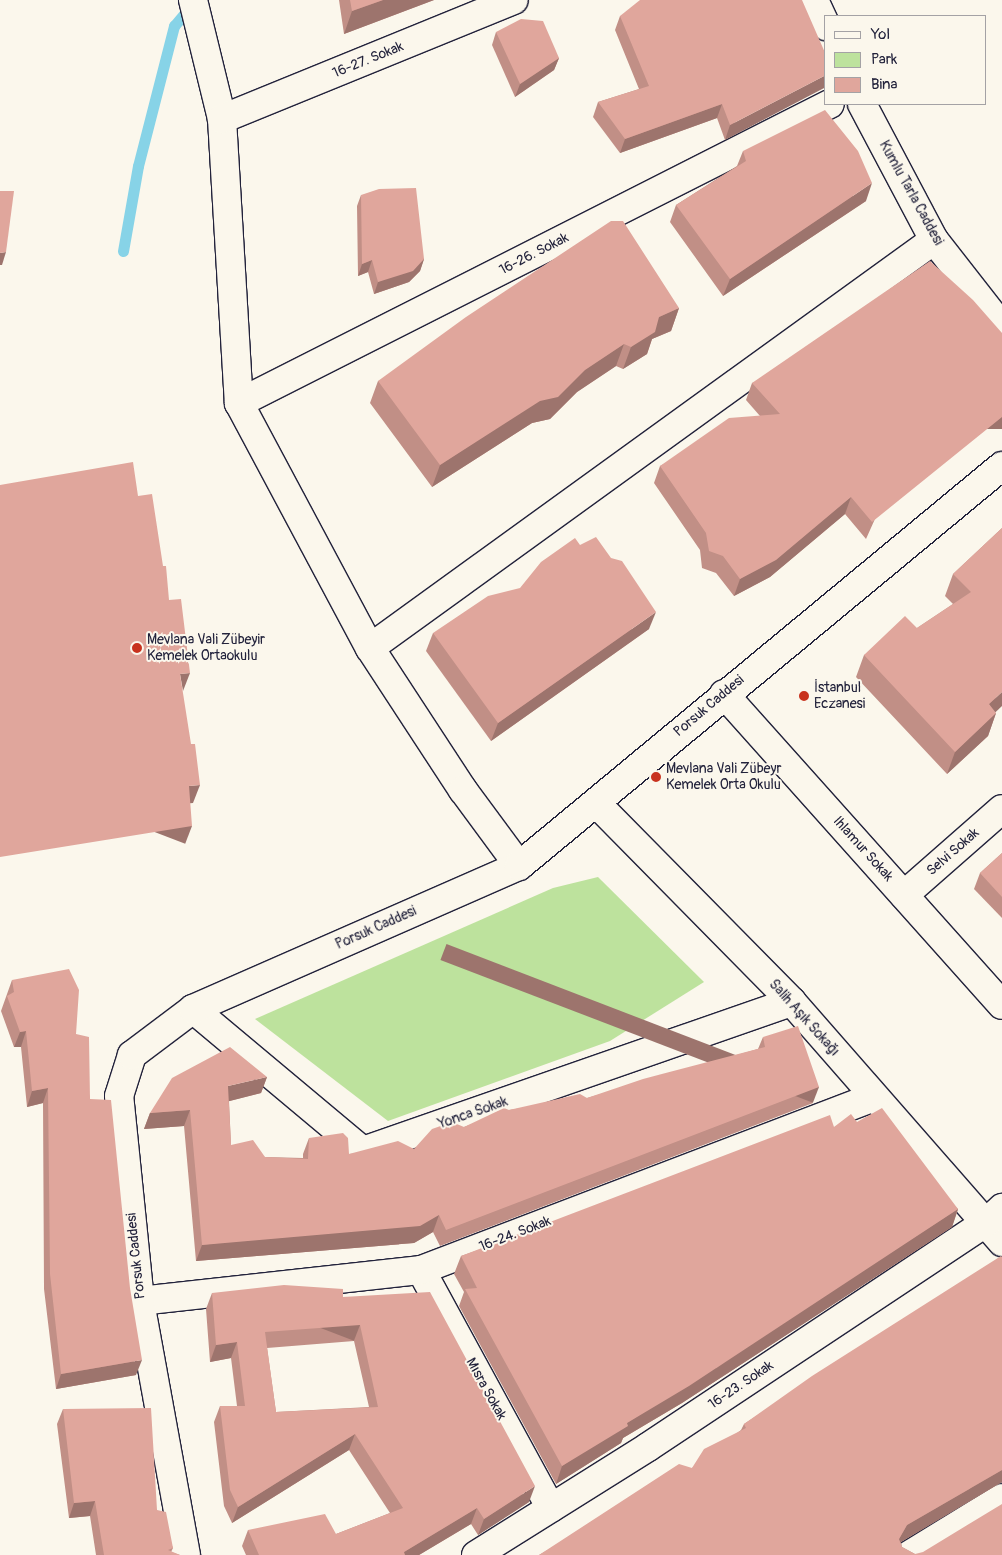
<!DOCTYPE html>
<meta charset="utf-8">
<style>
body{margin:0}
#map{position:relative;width:1002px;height:1555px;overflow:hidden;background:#fbf7ec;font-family:Pangolin,sans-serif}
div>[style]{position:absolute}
.green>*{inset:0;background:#bde29d}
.stream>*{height:11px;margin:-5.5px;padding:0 5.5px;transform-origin:5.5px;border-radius:5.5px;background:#87d3e7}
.roads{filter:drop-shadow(1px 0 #22223b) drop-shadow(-1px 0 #22223b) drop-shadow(0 1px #22223b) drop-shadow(0 -1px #22223b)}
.street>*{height:28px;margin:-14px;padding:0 14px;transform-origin:14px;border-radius:14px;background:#fbf7ec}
.wall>*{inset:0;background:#c18f86}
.shaded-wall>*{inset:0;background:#9d746d;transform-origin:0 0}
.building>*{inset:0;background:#e0a69c}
.dots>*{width:14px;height:14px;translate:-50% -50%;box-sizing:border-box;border:2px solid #fbf7ec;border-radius:50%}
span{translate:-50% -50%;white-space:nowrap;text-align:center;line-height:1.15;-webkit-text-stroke:4px #fbf7ec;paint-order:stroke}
.street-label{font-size:14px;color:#22223b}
.poi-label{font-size:14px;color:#22223b}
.left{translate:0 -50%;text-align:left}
.legend{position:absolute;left:824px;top:15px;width:162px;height:90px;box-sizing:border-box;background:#fbf7ec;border:1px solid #a4a2a5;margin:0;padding:6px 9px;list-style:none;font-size:15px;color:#22223b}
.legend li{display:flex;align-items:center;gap:10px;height:25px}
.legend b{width:25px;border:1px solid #a4a2a5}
</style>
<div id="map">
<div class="green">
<div style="clip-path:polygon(598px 877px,704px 982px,610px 1041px,388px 1121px,255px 1019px,553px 888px)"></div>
</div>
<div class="stream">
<div style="left:123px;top:251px;width:86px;rotate:-80deg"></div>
<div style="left:138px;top:166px;width:145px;rotate:-75.6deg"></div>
<div style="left:174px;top:26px;width:30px;rotate:-50deg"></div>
</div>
<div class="roads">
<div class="street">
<div style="left:193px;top:0;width:122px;rotate:76.3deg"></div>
<div style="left:222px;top:119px;width:285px;rotate:86.6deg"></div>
<div style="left:239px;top:403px;width:278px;rotate:61.9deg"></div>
<div style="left:370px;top:648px;width:170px;rotate:56.8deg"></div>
<div style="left:463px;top:790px;width:94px;rotate:53.6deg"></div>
<div style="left:814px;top:0;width:29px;rotate:65deg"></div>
<div style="left:862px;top:104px;width:154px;rotate:62.1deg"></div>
<div style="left:934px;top:240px;width:110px;rotate:52deg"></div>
<div style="left:222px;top:119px;width:315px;rotate:-22.2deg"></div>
<div style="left:239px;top:403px;width:662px;rotate:-26.84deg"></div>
<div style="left:370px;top:648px;width:696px;rotate:-35.88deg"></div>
<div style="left:724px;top:694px;width:417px;rotate:48.2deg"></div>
<div style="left:596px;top:803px;width:279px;rotate:45.4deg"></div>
<div style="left:792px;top:1002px;width:319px;rotate:48.8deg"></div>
<div style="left:904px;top:895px;width:130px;rotate:-41.3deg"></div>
<div style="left:193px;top:1009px;width:222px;rotate:39.9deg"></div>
<div style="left:363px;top:1151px;width:454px;rotate:-19.2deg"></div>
<div style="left:421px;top:1270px;width:271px;rotate:61.4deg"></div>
<div style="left:140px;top:1301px;width:283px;rotate:-6.3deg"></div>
<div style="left:421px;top:1270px;width:484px;rotate:-20.9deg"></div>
<div style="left:186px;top:1555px;width:258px;rotate:-100.3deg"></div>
<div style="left:140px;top:1301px;width:206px;rotate:-95.8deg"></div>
<div style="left:119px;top:1096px;width:43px;rotate:-72.4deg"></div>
<div style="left:132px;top:1055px;width:76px;rotate:-37deg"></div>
<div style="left:193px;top:1009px;width:356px;rotate:-23.7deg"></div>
<div style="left:519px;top:866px;width:627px;rotate:-39.63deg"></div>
<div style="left:476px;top:1555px;width:203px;rotate:-32.1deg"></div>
<div style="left:648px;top:1447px;width:407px;rotate:-33.6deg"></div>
<div style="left:987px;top:1222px;width:21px;rotate:-43deg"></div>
<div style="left:909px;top:1555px;width:109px;rotate:-31.5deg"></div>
</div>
</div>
<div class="wall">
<div style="clip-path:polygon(339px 0,434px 0,344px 34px)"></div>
<div style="clip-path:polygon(802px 0,725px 140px,717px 118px,620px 153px,593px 117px,598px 102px,639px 89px,615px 30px,620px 16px)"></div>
<div style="clip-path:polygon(496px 32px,559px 58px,554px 70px,515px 97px,492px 45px)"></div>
<div style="clip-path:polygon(743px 151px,866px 201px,723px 296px,670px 222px,676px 205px,737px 166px)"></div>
<div style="clip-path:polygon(361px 195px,424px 259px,420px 271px,409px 282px,374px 294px,368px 272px,358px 276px,357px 206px)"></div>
<div style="clip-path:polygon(973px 300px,866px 539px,845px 514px,770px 577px,734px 596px,716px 573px,702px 568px,700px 550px,654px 483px,660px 466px,760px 416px,746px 400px,752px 383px)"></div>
<div style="clip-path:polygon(679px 308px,671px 331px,652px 339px,647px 354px,623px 369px,616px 366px,577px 392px,550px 419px,532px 423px,432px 487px,370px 403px,378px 381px)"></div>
<div style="clip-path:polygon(1002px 528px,995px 713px,996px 713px,988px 736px,947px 774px,856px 677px,864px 655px,917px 628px,953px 604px,945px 596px,953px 574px)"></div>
<div style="clip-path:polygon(649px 629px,491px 741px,426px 651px,433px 633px)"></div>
<div style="clip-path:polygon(1002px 853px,1002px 918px,974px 889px,980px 873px)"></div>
<div style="clip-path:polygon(12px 980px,76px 1034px,90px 1099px,136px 1375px,56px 1389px,44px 1289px,43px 1103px,27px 1107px,21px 1047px,14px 1047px,1px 1011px)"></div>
<div style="clip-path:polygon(763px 1037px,813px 1103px,440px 1246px,433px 1232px,414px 1243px,196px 1261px,184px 1126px,144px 1129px,150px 1113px,267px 1077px,261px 1093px,229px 1101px,231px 1145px,265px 1157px,303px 1158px,303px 1154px,309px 1138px,349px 1154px,414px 1149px,464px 1127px,509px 1110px,587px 1098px,758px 1049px)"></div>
<div style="clip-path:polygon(857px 1122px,958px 1209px,952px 1227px,682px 1403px,623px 1438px,621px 1443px,556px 1484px,459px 1306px,464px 1292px,454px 1274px,461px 1256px,834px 1127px)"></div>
<div style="clip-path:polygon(1002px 1257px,1002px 1482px,901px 1542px,902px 1547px,915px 1554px,1002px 1555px,539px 1555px,692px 1468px,741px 1430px,744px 1424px)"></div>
<div style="clip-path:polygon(evenodd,212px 1293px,343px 1297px,529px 1502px,478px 1535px,471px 1524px,419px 1555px,246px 1555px,242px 1546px,248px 1530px,336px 1534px,390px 1513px,349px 1450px,232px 1523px,224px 1506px,214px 1422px,220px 1406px,237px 1406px,231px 1358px,210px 1362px,206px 1309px,212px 1293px,354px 1341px,369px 1407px,276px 1412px,267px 1348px,354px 1341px)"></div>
<div style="clip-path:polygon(63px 1409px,157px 1510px,173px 1548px,171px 1552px,180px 1555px,96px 1555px,90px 1516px,69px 1518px,57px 1424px)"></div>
</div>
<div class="shaded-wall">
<div style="clip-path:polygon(383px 0,434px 0,344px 34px,352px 11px)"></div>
<div style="clip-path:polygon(559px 58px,554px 70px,515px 97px,520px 84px)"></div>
<div style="clip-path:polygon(826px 75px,826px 87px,725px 140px,730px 125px)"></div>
<div style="clip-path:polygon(722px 104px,717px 118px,620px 153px,625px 139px)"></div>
<div style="clip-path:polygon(872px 183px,866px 201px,723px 296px,730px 279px)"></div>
<div style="clip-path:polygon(6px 252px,2px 265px,0 265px,0 253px)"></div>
<div style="clip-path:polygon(424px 259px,420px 271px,409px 282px,374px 294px,378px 282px)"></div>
<div style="clip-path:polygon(372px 260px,368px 272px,358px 276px,362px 264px)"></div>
<div style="clip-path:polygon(679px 308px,671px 331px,652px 339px,647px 354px,623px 369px,631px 347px,659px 317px)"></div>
<div style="clip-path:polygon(624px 344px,616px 366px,577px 392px,550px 419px,532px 423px,432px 487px,440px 465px)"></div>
<div style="left:1002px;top:417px;width:12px;height:167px;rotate:90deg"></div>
<div style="clip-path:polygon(851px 497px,845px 514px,770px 577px,734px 596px,740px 579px)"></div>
<div style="clip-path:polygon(656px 612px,649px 629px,491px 741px,498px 723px)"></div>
<div style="clip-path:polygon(190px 673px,183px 691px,180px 674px)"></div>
<div style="clip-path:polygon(1002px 692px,1002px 706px,981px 726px,989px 704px)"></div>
<div style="clip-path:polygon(996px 713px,988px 736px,947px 774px,955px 752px)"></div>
<div style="clip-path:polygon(200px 785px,193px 803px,182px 804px,189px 786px)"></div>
<div style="left:192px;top:826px;width:19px;height:194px;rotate:111deg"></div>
<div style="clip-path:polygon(26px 1031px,21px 1047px,14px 1047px,20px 1032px)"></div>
<div style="clip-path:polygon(267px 1077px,261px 1093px,222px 1103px,228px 1086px)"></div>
<div style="left:819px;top:1087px;width:17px;height:399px;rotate:111deg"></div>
<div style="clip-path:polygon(48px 1088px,43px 1103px,27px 1107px,32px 1091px)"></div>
<div style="clip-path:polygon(190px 1110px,184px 1126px,144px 1129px,150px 1113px)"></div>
<div style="clip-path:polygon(958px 1209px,952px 1227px,682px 1403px,623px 1438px,621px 1443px,556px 1484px,562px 1466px,627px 1423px)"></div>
<div style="clip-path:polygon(439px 1215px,433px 1232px,414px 1243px,196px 1261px,202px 1245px)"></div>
<div style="left:360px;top:1325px;width:17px;height:95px;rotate:111deg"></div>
<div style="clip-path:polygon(237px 1342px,231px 1358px,210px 1362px,216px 1345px)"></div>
<div style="clip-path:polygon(142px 1360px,136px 1375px,56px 1389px,61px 1374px)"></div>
<div style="clip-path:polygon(355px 1434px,349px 1450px,232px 1523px,238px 1507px)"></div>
<div style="clip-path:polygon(1002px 1470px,1002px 1482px,901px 1542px,893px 1555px,899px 1539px,907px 1525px)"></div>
<div style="clip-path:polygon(535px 1486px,529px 1502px,478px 1535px,484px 1519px)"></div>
<div style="clip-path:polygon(95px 1501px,90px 1516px,69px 1518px,74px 1503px)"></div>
<div style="clip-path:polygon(477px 1508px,471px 1524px,419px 1555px,402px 1555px,404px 1552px)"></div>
</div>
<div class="building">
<div style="clip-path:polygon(350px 0,383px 0,352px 11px)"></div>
<div style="clip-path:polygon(640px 0,802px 0,826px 55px,826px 75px,730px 125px,722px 104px,625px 139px,598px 102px,649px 86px,620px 16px)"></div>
<div style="clip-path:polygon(521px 19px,543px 21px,559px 58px,520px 84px,496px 32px)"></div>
<div style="clip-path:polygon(825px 110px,858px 151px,872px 183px,730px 279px,676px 205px,746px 161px,743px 151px)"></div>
<div style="clip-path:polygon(416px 188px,424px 259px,413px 271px,378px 282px,372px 260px,362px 264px,361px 195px,379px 189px)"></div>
<div style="clip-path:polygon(0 191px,14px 191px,6px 252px,0 253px)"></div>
<div style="clip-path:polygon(611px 221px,623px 221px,679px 308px,659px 317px,655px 332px,631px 347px,624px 344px,585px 370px,558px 397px,540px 401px,440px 465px,378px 381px,466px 317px)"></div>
<div style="clip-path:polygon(930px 261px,973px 300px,1002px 333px,1002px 417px,872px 522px,851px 497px,776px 560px,740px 579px,723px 556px,709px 551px,706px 533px,660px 466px,729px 418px,780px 414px,752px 383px)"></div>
<div style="clip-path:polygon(133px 462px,138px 496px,152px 494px,163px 566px,166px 566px,169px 600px,181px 599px,190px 673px,180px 674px,191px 744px,195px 744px,200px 785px,189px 786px,192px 826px,0 857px,0 485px)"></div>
<div style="clip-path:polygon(1002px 528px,1002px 692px,989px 704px,996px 713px,955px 752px,864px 655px,905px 616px,917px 628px,971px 592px,953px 574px)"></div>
<div style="clip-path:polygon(596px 537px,611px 558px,622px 561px,656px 612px,498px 723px,433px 633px,488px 596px,520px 588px,541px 562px,575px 538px,580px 545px)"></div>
<div style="clip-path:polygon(1002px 853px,1002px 897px,980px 873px)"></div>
<div style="clip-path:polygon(69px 969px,79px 990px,76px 1034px,89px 1037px,90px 1099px,111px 1100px,130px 1288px,142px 1360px,61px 1374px,50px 1274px,48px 1088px,32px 1091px,26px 1031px,20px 1032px,7px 996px,14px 992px,12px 980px)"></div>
<div style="clip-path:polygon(798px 1026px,819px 1087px,446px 1230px,439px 1215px,420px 1226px,202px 1245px,190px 1110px,150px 1113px,172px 1078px,230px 1047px,267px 1077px,228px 1086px,231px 1145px,253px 1140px,265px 1157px,308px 1159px,309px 1138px,343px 1133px,348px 1138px,349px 1154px,398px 1141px,414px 1149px,432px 1129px,452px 1122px,464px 1127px,504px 1108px,509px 1110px,580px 1094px,587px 1098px,643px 1079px,765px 1047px,763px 1037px)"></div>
<div style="clip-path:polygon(882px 1108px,958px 1209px,689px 1386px,627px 1423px,628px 1426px,562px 1466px,465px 1289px,477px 1288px,461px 1256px,830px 1115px,834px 1127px,851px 1114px,857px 1122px)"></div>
<div style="clip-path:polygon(1001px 1256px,1002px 1257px,1002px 1470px,907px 1525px,899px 1539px,902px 1547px,915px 1554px,923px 1552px,1002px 1504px,1002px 1555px,539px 1555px,679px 1464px,692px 1468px,704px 1449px,746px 1428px,744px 1424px,812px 1376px)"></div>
<div style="clip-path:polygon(evenodd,284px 1285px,343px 1289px,343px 1297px,430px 1292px,535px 1486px,484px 1519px,477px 1508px,404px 1552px,405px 1555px,259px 1555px,248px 1530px,325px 1514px,336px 1534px,403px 1508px,355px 1434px,238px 1507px,230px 1490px,220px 1406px,245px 1406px,237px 1342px,216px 1345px,212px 1293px,284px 1285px,360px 1325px,378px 1407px,276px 1412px,265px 1332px,360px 1325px)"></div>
<div style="clip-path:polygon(151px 1408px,157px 1510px,166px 1512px,173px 1548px,168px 1550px,180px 1555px,104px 1555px,95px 1501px,74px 1503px,63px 1409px)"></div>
</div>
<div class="dots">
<div style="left:137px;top:648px;background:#c8321e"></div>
<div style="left:804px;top:696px;background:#c8321e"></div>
<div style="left:656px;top:777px;background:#c8321e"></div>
</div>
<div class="street-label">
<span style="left:368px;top:60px;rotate:-22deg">16-27. Sokak</span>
<span style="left:911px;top:193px;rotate:61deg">Kumlu Tarla Caddesi</span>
<span style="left:534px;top:254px;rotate:-27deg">16-26. Sokak</span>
<span style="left:709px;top:706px;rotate:-40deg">Porsuk Caddesi</span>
<span style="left:863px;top:849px;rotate:48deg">Ihlamur Sokak</span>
<span style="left:953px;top:852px;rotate:-41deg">Selvi Sokak</span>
<span style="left:376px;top:928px;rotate:-24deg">Porsuk Caddesi</span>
<span style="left:804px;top:1018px;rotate:48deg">Salih Aşık Sokağı</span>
<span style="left:473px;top:1113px;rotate:-19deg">Yonca Sokak</span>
<span style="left:515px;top:1234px;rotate:-21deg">16-24. Sokak</span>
<span style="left:136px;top:1256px;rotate:-96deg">Porsuk Caddesi</span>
<span style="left:741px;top:1385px;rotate:-34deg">16-23. Sokak</span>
<span style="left:486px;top:1389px;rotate:61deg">Mısra Sokak</span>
</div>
<div class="poi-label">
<span class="left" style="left:147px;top:648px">Mevlana Vali Zübeyir<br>Kemelek Ortaokulu</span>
<span class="left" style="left:814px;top:696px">İstanbul<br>Eczanesi</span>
<span class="left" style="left:666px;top:777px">Mevlana Vali Zübeyr<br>Kemelek Orta Okulu</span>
</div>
<ul class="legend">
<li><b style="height:6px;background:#fbf7ec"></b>Yol</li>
<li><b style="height:14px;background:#bde29d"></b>Park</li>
<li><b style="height:14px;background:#e0a69c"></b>Bina</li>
</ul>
</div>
